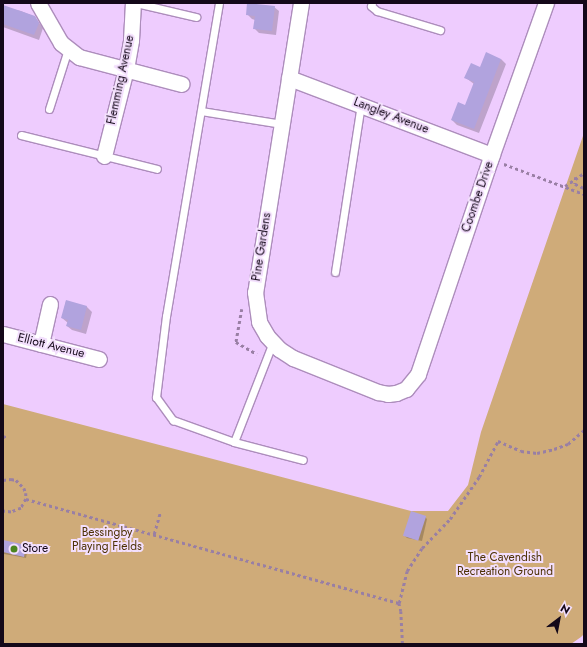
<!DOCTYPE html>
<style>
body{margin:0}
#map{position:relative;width:587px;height:647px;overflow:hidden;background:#eeccfe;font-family:Jost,sans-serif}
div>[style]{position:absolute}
.green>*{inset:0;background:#cfab79}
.shadow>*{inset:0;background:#0003}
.building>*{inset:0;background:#b1a3de;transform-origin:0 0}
.path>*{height:2.5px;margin-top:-1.25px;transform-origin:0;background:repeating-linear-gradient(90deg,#997fa4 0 3px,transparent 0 6px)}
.roads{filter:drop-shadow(1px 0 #ad8dbc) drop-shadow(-1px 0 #ad8dbc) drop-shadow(0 1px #ad8dbc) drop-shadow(0 -1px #ad8dbc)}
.service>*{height:7px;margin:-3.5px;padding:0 3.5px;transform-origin:3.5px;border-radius:3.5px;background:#fff}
.minor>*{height:15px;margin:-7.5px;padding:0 7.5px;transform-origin:7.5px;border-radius:7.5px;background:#fff}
.dots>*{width:11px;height:11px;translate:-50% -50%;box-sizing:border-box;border:2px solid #f3dffd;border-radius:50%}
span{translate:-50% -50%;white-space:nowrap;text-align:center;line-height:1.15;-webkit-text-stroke:4px #f3dffd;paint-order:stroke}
.street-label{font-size:12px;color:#140819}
.park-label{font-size:12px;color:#4d3205}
.poi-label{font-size:12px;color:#140819}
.left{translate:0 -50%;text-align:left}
.frame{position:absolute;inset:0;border:4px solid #140819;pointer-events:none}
.north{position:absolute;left:539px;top:599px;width:40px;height:40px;-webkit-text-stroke:3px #f3dffd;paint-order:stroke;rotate:32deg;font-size:11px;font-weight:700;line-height:16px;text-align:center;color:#140819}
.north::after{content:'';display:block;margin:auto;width:14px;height:18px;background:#140819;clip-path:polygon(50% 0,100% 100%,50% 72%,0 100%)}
</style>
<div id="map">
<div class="green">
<div style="clip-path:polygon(584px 133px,584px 634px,581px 637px,571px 644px,3px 644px,3px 404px,411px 511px,448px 511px,468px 485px,481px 432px)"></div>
</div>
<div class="shadow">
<div style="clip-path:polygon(3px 7px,21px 11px,35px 17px,43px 28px,39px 40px,3px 27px)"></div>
<div style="clip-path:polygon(274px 7px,279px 11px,276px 35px,259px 33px,254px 28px,255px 20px,252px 19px,247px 14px)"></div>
<div style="clip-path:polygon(501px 59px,506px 64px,479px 133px,457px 125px,452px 120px,466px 106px,474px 84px,466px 78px,480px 68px)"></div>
<div style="clip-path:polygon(66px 301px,87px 307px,92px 312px,86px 334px,72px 330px,67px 326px,68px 323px,62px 318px)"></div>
<div style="clip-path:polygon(425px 517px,427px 519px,422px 541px,407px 538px,405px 536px)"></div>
<div style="clip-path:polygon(3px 544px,26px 546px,28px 548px,26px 558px,4px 554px)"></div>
</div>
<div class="building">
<div style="clip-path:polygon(247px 3px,275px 6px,272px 31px,253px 29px,255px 16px,246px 15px)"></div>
<div style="clip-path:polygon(3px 5px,35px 16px,39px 23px,34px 35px,3px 24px)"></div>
<div style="clip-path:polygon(486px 52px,501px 59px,474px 129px,451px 120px,458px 102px,465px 105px,474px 82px,464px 78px,471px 63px,480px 67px)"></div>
<div style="clip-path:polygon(66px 300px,87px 306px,81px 330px,66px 326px,68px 320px,61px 318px)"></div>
<div style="left:411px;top:511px;width:16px;height:26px;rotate:18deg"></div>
<div style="clip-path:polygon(3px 540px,26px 545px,24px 557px,3px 552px)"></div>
</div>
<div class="path">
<div style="left:504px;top:164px;width:85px;rotate:20.6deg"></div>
<div style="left:576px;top:177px;width:7px;rotate:98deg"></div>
<div style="left:575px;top:184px;width:10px;rotate:24deg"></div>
<div style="left:565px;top:186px;width:23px;rotate:-34deg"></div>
<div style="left:242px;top:309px;width:34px;rotate:100deg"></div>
<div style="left:236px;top:342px;width:24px;rotate:30deg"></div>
<div style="left:3px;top:436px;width:5px;rotate:22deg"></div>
<div style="left:3px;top:480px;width:8px;rotate:-7deg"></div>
<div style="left:11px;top:479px;width:5px;rotate:11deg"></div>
<div style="left:16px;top:480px;width:11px;rotate:45deg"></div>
<div style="left:24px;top:488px;width:5px;rotate:68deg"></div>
<div style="left:26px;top:493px;width:6px;rotate:90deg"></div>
<div style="left:26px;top:499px;width:10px;rotate:119deg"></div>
<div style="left:21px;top:508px;width:11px;rotate:158deg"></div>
<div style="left:11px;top:512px;width:8px;rotate:-173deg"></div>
<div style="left:26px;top:499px;width:387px;rotate:15.6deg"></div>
<div style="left:399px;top:603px;width:8px;rotate:76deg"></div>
<div style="left:401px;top:611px;width:33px;rotate:87deg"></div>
<div style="left:154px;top:534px;width:22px;rotate:-74deg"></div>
<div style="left:399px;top:603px;width:33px;rotate:-76deg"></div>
<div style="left:407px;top:571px;width:27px;rotate:-57deg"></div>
<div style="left:422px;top:548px;width:40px;rotate:-46deg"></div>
<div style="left:450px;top:519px;width:51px;rotate:-55.4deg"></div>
<div style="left:479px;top:477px;width:41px;rotate:-62.2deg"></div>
<div style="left:498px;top:441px;width:25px;rotate:23deg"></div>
<div style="left:521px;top:451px;width:16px;rotate:7deg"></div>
<div style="left:537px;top:453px;width:17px;rotate:-13deg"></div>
<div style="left:554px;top:449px;width:15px;rotate:-20deg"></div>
<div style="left:568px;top:444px;width:21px;rotate:-41deg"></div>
</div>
<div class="roads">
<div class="service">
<div style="left:136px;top:3px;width:62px;rotate:13.1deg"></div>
<div style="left:219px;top:3px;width:317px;rotate:99.6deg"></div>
<div style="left:166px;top:316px;width:82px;rotate:97deg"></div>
<div style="left:156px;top:397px;width:29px;rotate:54deg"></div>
<div style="left:173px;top:420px;width:65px;rotate:19.8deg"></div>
<div style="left:234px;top:442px;width:107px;rotate:-68.7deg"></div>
<div style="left:372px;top:3px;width:3px;rotate:108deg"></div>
<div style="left:371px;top:6px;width:8px;rotate:40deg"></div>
<div style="left:377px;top:11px;width:66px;rotate:16.8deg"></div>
<div style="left:49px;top:109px;width:63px;rotate:-72.4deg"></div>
<div style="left:201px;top:111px;width:82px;rotate:9.1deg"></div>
<div style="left:21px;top:135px;width:140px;rotate:14deg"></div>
<div style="left:335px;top:272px;width:169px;rotate:-81.2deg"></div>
<div style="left:234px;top:442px;width:71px;rotate:14.6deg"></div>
</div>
<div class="minor">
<div style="left:38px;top:3px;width:46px;rotate:60.1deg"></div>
<div style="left:61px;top:43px;width:23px;rotate:38deg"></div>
<div style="left:79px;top:57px;width:106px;rotate:14.7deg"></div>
<div style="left:301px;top:3px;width:293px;rotate:99deg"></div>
<div style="left:255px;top:292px;width:30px;rotate:82deg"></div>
<div style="left:259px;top:322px;width:16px;rotate:60deg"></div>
<div style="left:267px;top:336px;width:18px;rotate:47deg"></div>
<div style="left:279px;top:349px;width:17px;rotate:33deg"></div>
<div style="left:293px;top:358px;width:92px;rotate:21.8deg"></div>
<div style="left:378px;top:392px;width:10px;rotate:11deg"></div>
<div style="left:388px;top:394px;width:8px;rotate:-7deg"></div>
<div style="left:396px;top:393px;width:11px;rotate:-22deg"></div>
<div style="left:406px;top:389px;width:19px;rotate:-51deg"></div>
<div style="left:418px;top:374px;width:226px;rotate:-71.4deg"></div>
<div style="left:490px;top:160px;width:167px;rotate:-70.4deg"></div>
<div style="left:289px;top:78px;width:217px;rotate:20.8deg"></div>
<div style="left:104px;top:156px;width:90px;rotate:-75.8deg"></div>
<div style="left:126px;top:69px;width:29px;rotate:-80deg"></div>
<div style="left:131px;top:40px;width:37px;rotate:-87deg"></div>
<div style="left:3px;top:334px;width:99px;rotate:14.6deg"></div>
<div style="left:41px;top:344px;width:41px;rotate:-77.3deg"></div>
</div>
</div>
<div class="dots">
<div style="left:14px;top:549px;background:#4c8520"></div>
</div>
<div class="street-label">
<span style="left:121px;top:80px;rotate:-78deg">Flemming Avenue</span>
<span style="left:391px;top:116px;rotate:21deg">Langley Avenue</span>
<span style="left:478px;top:197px;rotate:-71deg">Coombe Drive</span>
<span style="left:262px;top:247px;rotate:-81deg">Pine Gardens</span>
<span style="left:51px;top:346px;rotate:14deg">Elliott Avenue</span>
</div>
<div class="park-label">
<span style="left:107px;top:540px">Bessingby<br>Playing Fields</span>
<span style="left:505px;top:565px">The Cavendish<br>Recreation Ground</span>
</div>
<div class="poi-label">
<span class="left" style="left:22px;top:549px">Store</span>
</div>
<div class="frame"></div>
<div class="north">N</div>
</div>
